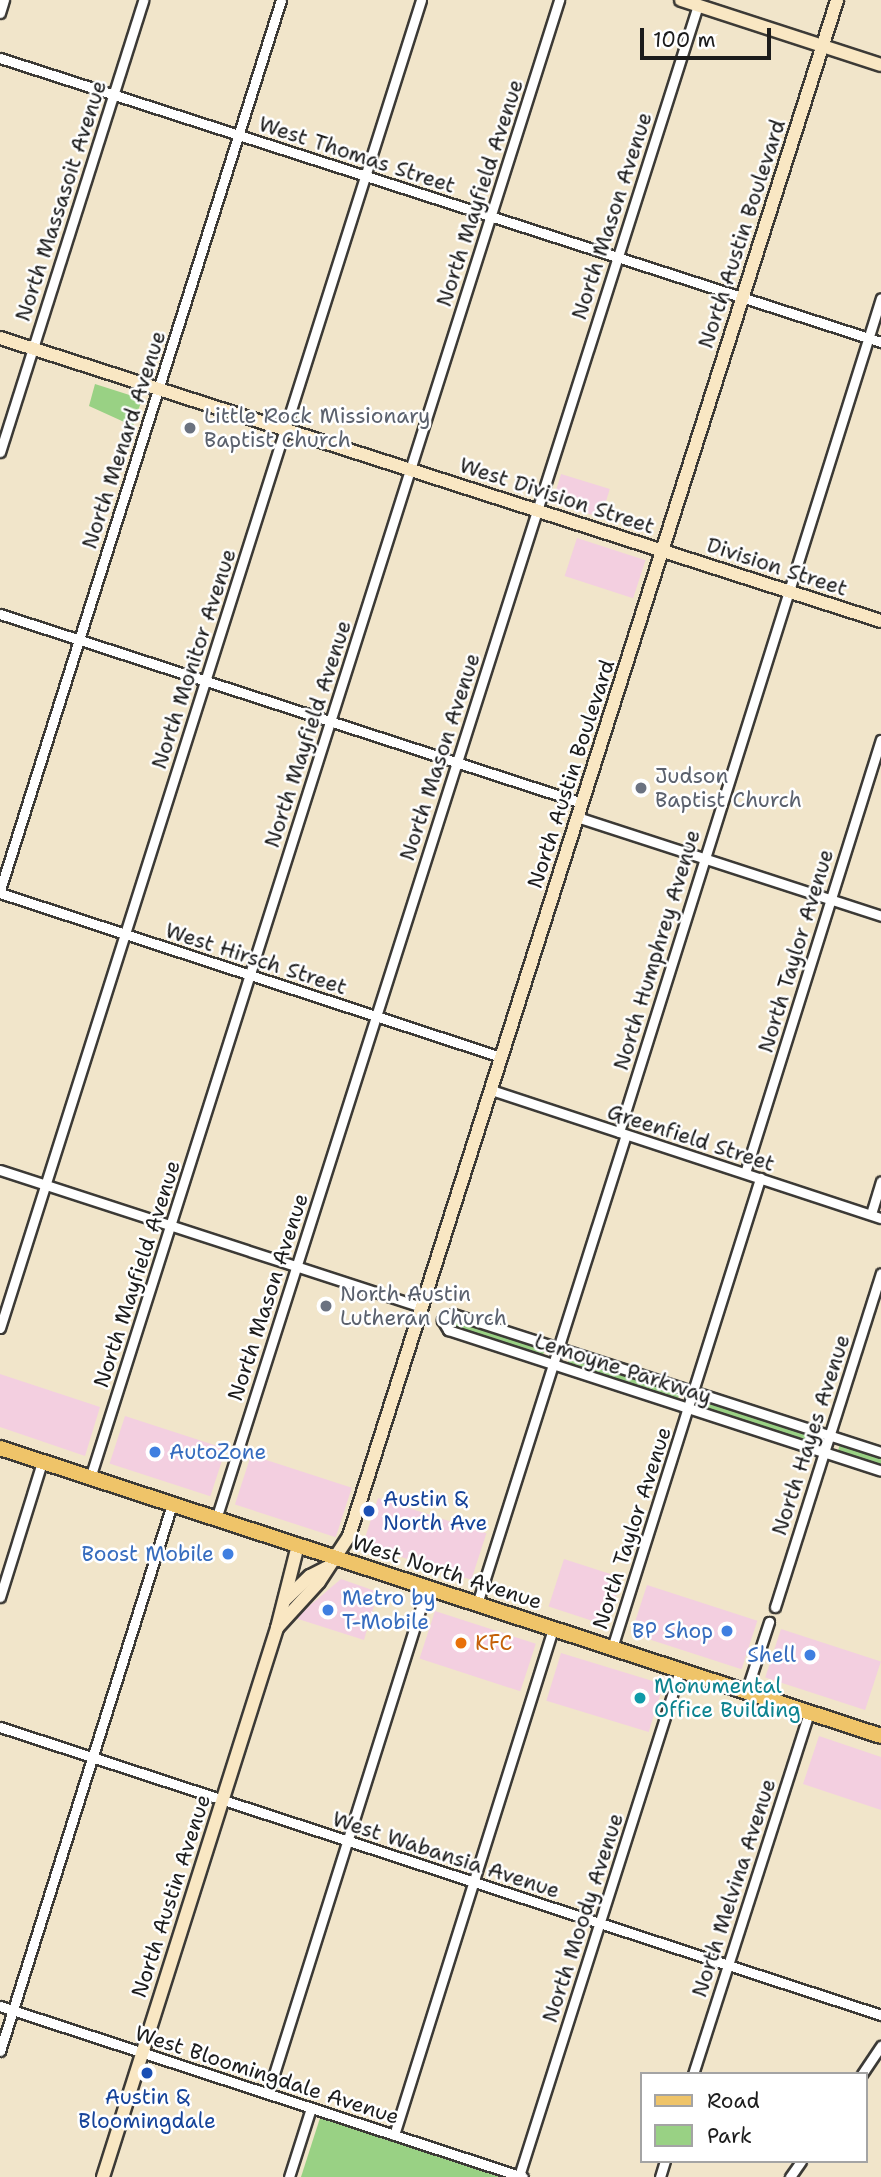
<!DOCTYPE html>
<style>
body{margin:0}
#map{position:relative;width:881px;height:2177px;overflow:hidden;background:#f1e5ca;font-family:"Shantell Sans",sans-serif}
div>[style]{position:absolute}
.built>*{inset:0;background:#f3cfe0;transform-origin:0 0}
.green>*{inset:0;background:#99d184;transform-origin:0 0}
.roads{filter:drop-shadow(2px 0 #3c3a36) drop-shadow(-2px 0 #3c3a36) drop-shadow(0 2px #3c3a36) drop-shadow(0 -2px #3c3a36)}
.street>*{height:9px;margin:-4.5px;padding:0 4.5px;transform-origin:4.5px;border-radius:4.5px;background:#fff}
.secondary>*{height:12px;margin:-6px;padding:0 6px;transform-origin:6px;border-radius:6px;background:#f9e7c3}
.primary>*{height:14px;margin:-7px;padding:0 7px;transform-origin:7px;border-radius:7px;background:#efc469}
.dots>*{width:19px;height:19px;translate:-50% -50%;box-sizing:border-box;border:4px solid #fff;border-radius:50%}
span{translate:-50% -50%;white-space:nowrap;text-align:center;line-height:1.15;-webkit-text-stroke:5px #fff;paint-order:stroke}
.street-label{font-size:21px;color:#1c1c1c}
.worship-label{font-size:21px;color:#5b616d}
.left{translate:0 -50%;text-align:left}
.shop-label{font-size:21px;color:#366cbe}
.right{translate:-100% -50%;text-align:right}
.transit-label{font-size:21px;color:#164399}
.food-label{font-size:21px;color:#c56008}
.culture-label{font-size:21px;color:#0d838f}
.legend{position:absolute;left:640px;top:2072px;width:228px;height:91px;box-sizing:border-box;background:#fff;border:2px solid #a4a4a4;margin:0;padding:9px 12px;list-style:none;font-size:21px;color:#1c1c1c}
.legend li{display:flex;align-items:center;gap:14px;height:35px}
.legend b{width:35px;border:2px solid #a4a4a4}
.scale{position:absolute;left:640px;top:28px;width:131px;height:32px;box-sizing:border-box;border:4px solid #1c1c1c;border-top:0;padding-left:9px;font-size:21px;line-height:24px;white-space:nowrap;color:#1c1c1c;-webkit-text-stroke:5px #fff;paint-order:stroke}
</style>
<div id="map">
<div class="built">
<div style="left:561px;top:474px;width:51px;height:30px;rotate:17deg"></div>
<div style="left:577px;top:538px;width:72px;height:40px;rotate:18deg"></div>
<div style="clip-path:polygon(0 1374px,100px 1407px,85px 1456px,0 1427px)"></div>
<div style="left:125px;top:1416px;width:106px;height:50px;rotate:18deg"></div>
<div style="left:251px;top:1455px;width:106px;height:52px;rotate:18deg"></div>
<div style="left:378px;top:1498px;width:114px;height:49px;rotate:18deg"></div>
<div style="left:564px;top:1559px;width:61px;height:50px;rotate:18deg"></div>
<div style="clip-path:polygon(341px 1579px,378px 1592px,364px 1640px,295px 1618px)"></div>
<div style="left:647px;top:1585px;width:116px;height:51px;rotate:18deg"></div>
<div style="left:435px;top:1611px;width:106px;height:50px;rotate:18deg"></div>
<div style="left:781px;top:1629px;width:105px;height:51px;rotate:18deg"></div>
<div style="left:561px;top:1653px;width:107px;height:50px;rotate:17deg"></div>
<div style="clip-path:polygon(819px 1736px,881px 1757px,881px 1810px,803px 1784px)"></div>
</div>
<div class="green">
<div style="clip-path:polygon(95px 384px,142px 399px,133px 426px,89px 406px)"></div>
<div style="clip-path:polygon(453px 1319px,545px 1349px,542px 1358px,449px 1327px,448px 1322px)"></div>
<div style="left:570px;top:1356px;width:116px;height:10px;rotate:18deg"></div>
<div style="left:705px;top:1400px;width:116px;height:10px;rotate:18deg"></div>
<div style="clip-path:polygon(840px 1444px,881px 1458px,881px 1468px,837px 1454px)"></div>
<div style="clip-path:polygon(320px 2118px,500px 2177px,301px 2177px)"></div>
</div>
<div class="roads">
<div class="street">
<div style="left:0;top:13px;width:14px;rotate:-73deg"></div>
<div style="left:0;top:58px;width:926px;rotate:17.87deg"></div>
<div style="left:0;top:452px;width:474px;rotate:-72.4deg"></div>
<div style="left:0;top:614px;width:612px;rotate:17.99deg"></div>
<div style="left:577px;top:817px;width:320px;rotate:18deg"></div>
<div style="left:0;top:890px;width:933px;rotate:-72.48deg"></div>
<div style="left:0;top:893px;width:527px;rotate:18.13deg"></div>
<div style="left:491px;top:1090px;width:410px;rotate:18.2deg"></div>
<div style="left:619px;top:1132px;width:874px;rotate:-72.56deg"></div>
<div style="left:0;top:1170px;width:444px;rotate:18deg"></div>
<div style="left:745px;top:1173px;width:454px;rotate:-72.6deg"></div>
<div style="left:871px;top:1214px;width:34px;rotate:-73deg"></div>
<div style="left:0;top:1328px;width:1393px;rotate:-72.41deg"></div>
<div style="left:881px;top:1452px;width:450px;rotate:-162.1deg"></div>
<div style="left:453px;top:1314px;width:13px;rotate:151deg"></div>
<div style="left:442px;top:1320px;width:12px;rotate:59deg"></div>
<div style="left:448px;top:1330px;width:455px;rotate:18deg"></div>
<div style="left:90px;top:1478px;width:1551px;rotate:-72.39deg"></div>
<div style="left:216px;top:1519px;width:1589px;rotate:-72.34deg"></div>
<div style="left:0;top:1597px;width:141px;rotate:-72.7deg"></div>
<div style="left:477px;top:1604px;width:492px;rotate:-72.4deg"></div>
<div style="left:775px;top:1607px;width:350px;rotate:-72.4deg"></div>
<div style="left:612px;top:1648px;width:493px;rotate:-72.5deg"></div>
<div style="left:746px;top:1692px;width:74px;rotate:-71.8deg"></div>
<div style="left:0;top:1727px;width:927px;rotate:18.1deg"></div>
<div style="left:0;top:2006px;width:550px;rotate:18.11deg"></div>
<div style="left:0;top:2051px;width:573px;rotate:-72.54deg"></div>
<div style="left:693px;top:2074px;width:380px;rotate:-72.2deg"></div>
<div style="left:862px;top:2074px;width:34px;rotate:-56deg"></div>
<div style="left:268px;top:2093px;width:529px;rotate:-72.52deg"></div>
<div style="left:394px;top:2135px;width:530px;rotate:-72.56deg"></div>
<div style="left:519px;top:2176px;width:531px;rotate:-72.35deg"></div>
<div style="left:289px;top:2177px;width:72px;rotate:-72.3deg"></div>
<div style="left:660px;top:2177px;width:17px;rotate:-73deg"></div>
<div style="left:790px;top:2177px;width:19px;rotate:-55deg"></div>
</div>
<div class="secondary">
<div style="left:681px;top:0;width:210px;rotate:18deg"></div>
<div style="left:0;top:338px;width:925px;rotate:17.81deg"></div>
<div style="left:285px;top:1600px;width:35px;rotate:-44deg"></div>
<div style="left:310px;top:1576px;width:18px;rotate:-27deg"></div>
<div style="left:277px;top:1628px;width:62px;rotate:-47.6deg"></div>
<div style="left:319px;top:1582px;width:55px;rotate:-56.9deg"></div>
<div style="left:349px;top:1536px;width:1612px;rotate:-72.37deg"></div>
<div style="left:103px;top:2177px;width:576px;rotate:-72.41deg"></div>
<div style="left:277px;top:1628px;width:86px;rotate:-75.8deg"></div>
</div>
<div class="primary">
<div style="left:0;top:1448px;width:927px;rotate:18.1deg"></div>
</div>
</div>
<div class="dots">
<div style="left:190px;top:428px;background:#6b7280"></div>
<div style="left:641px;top:788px;background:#6b7280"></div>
<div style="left:326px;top:1306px;background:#6b7280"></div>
<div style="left:155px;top:1452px;background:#3f7fe0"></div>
<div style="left:369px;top:1511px;background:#1a4fb4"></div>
<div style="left:228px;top:1554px;background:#3f7fe0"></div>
<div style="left:328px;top:1610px;background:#3f7fe0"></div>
<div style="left:727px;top:1631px;background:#3f7fe0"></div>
<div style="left:461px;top:1643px;background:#e8710a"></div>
<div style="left:810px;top:1655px;background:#3f7fe0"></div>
<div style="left:640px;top:1698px;background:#0f9aa8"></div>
<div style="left:147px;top:2073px;background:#1a4fb4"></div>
</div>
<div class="street-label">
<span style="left:357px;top:155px;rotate:18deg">West Thomas Street</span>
<span style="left:480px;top:193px;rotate:-72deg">North Mayfield Avenue</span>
<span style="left:61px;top:201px;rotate:-72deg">North Massasoit Avenue</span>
<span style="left:612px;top:216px;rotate:-72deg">North Mason Avenue</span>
<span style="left:742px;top:234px;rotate:-72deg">North Austin Boulevard</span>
<span style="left:124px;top:440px;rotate:-72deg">North Menard Avenue</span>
<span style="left:557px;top:496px;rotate:18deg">West Division Street</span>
<span style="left:777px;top:567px;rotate:18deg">Division Street</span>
<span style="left:194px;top:659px;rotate:-72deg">North Monitor Avenue</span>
<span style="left:308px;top:734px;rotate:-72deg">North Mayfield Avenue</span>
<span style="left:440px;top:757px;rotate:-72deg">North Mason Avenue</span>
<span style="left:571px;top:774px;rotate:-72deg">North Austin Boulevard</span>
<span style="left:657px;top:950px;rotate:-73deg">North Humphrey Avenue</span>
<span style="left:796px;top:951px;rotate:-73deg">North Taylor Avenue</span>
<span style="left:256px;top:959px;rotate:18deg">West Hirsch Street</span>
<span style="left:691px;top:1138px;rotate:18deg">Greenfield Street</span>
<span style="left:137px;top:1274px;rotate:-72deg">North Mayfield Avenue</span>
<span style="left:268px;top:1297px;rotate:-72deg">North Mason Avenue</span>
<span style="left:623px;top:1369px;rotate:18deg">Lemoyne Parkway</span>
<span style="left:811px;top:1435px;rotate:-72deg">North Hayes Avenue</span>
<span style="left:632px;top:1528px;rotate:-72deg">North Taylor Avenue</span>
<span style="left:447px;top:1572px;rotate:18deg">West North Avenue</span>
<span style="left:446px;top:1855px;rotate:18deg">West Wabansia Avenue</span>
<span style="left:734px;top:1888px;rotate:-72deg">North Melvina Avenue</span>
<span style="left:171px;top:1896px;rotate:-72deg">North Austin Avenue</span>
<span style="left:583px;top:1918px;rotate:-72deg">North Moody Avenue</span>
<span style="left:267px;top:2075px;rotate:18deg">West Bloomingdale Avenue</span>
</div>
<div class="worship-label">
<span class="left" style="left:204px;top:428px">Little Rock Missionary<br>Baptist Church</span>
<span class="left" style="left:655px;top:788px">Judson<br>Baptist Church</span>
<span class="left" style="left:340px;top:1306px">North Austin<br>Lutheran Church</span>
</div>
<div class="shop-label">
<span class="left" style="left:169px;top:1452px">AutoZone</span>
<span class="right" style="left:214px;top:1554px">Boost Mobile</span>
<span class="left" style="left:342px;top:1610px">Metro by<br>T-Mobile</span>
<span class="right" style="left:713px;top:1631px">BP Shop</span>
<span class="right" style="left:796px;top:1655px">Shell</span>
</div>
<div class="transit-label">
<span class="left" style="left:383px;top:1511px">Austin &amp;<br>North Ave</span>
<span style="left:147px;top:2109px">Austin &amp;<br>Bloomingdale</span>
</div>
<div class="food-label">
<span class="left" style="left:475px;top:1643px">KFC</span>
</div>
<div class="culture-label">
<span class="left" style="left:654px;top:1698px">Monumental<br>Office Building</span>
</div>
<ul class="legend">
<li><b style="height:9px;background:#efc469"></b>Road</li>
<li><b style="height:19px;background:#99d184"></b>Park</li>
</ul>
<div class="scale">100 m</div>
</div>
